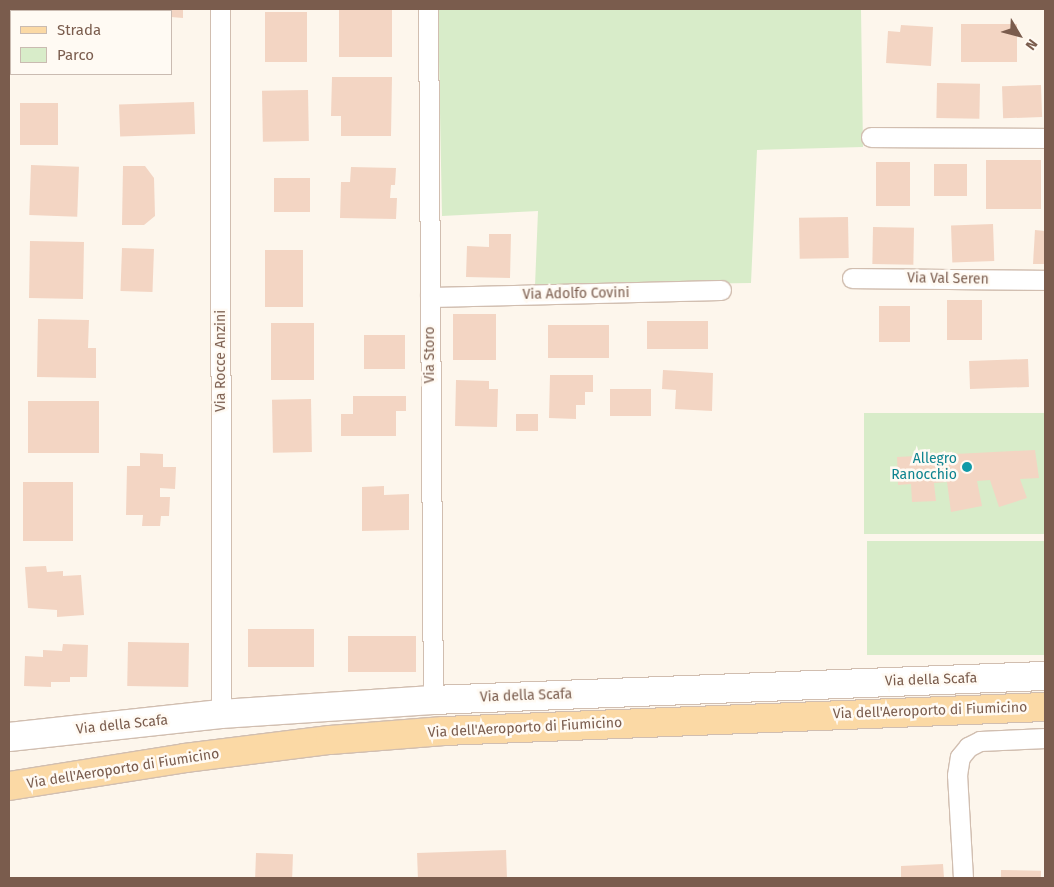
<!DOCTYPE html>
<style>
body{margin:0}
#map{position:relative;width:1054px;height:887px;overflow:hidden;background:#fdf6ec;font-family:"Fira Sans",sans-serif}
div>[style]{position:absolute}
.green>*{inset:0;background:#d8ecc9;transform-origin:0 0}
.building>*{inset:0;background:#f3d5c3;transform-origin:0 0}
.roads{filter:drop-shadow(1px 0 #d1beb0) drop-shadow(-1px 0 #d1beb0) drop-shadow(0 1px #d1beb0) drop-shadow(0 -1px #d1beb0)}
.street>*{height:19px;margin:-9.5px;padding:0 9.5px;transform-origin:9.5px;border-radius:9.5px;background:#fff}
.secondary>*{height:28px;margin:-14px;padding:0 14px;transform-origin:14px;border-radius:14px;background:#fff}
.primary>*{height:28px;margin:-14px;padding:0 14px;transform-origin:14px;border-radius:14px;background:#fbd9a5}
.dots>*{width:14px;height:14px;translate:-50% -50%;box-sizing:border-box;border:2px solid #fffaf3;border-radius:50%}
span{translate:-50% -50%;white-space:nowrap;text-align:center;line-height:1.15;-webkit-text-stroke:5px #fffaf3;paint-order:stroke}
.street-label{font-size:14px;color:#7a5c4d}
.culture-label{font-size:14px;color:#0d838f}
.right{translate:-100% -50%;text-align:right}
.frame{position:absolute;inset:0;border:10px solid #7a5c4d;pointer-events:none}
.legend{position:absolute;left:10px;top:10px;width:162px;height:65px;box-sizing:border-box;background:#fffaf3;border:1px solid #cabbb1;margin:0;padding:6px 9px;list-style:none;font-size:15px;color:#7a5c4d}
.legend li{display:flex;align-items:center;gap:10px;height:25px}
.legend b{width:25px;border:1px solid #cabbb1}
.north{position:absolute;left:994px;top:10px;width:50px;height:50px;-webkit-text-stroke:4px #fffaf3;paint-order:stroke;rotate:127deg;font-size:14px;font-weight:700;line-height:20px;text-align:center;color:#7a5c4d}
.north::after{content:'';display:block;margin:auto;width:18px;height:22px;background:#7a5c4d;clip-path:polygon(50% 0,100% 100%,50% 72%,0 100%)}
</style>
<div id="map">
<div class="green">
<div style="clip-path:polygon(438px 9px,861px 9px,863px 147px,757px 150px,751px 283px,535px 286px,538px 211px,442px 216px)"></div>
<div style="left:1045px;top:413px;width:121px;height:181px;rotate:90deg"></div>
<div style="left:1045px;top:541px;width:114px;height:178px;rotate:90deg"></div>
</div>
<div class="building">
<div style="clip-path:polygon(16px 9px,40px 10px,40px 11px,16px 11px)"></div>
<div style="clip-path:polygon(134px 9px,183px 9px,183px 18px,171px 17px,171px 11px)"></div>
<div style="left:339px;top:9px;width:53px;height:48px"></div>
<div style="left:265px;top:12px;width:42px;height:50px"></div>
<div style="left:961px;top:24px;width:56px;height:38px"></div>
<div style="clip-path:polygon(901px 25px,933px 27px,931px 66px,886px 63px,888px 31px,900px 32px)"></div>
<div style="clip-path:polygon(332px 77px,392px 77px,391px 136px,341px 136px,341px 116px,331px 116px)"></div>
<div style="left:937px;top:83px;width:43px;height:35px;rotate:1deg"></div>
<div style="left:1041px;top:85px;width:32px;height:39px;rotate:88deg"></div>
<div style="left:308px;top:90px;width:51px;height:46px;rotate:89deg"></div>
<div style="left:194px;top:102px;width:32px;height:75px;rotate:88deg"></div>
<div style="left:58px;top:103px;width:42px;height:38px;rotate:90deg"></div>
<div style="left:986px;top:160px;width:55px;height:49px"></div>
<div style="left:876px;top:162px;width:34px;height:44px"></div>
<div style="left:934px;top:164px;width:33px;height:32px"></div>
<div style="left:31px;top:165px;width:48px;height:50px;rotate:2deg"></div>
<div style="clip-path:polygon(123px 166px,145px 166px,154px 178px,155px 216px,144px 225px,122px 225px)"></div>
<div style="clip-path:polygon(351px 167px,396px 168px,395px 185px,391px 185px,390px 198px,397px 198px,396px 219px,340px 218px,341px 182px,350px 182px)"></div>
<div style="left:274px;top:178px;width:36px;height:34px"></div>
<div style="left:848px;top:217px;width:41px;height:49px;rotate:89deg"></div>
<div style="left:993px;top:224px;width:37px;height:42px;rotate:88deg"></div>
<div style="left:873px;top:227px;width:41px;height:37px;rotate:1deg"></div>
<div style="clip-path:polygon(1035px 230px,1045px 231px,1045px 264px,1033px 264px)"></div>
<div style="clip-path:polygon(489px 234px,511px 234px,510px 278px,466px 277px,467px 246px,489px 247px)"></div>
<div style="left:30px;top:241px;width:54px;height:57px;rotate:1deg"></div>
<div style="left:122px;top:248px;width:32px;height:43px;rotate:2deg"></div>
<div style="left:265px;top:250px;width:38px;height:57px"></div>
<div style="left:947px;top:300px;width:35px;height:40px"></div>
<div style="left:879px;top:306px;width:31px;height:36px"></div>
<div style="left:453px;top:314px;width:43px;height:46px"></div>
<div style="clip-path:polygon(38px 319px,89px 320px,88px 348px,96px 348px,96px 378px,37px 377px)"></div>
<div style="left:647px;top:321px;width:61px;height:28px"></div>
<div style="left:271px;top:323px;width:43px;height:57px"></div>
<div style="left:548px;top:325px;width:61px;height:33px"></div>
<div style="left:364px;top:335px;width:41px;height:34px"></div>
<div style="left:1028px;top:359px;width:28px;height:59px;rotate:88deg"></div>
<div style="clip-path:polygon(663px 370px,713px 373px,712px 411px,675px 409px,676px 390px,662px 389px)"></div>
<div style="clip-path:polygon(550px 375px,593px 375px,593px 392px,585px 392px,585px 405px,576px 405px,576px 419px,549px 418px)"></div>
<div style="clip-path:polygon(456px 380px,489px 381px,489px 389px,498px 389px,497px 427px,455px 426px)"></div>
<div style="left:651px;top:389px;width:27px;height:41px;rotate:90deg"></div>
<div style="clip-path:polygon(353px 396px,406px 396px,406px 411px,396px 411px,396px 436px,341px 436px,341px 414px,353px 414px)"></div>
<div style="left:311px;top:399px;width:53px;height:39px;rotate:89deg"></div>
<div style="left:28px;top:401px;width:71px;height:52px"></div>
<div style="left:516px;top:414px;width:22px;height:17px"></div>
<div style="clip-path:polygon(1035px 450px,1039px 478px,1020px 479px,1027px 498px,999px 507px,990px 480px,977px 481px,982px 506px,951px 512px,947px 482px,934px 483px,936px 501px,912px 502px,911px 484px,898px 485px,897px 457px)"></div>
<div style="clip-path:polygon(140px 453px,163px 454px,163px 467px,176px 467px,175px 489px,160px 488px,160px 497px,170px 497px,169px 516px,161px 516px,160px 526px,142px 526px,143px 515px,126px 515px,127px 466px,140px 466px)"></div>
<div style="left:23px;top:482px;width:50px;height:59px"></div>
<div style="clip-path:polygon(384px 486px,384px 495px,409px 494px,409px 530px,362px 531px,362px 487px)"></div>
<div style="clip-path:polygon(46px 566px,47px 572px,63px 571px,63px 576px,81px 575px,84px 615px,57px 617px,57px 610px,28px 608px,25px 567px)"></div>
<div style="left:314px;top:629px;width:38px;height:66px;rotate:90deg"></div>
<div style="left:348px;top:636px;width:68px;height:36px"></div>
<div style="left:128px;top:642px;width:61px;height:44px;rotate:1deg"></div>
<div style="clip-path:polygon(63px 644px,88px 645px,87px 677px,70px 677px,70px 682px,51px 682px,51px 687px,24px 686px,25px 656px,43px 657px,43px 650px,62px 651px)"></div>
<div style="left:506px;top:850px;width:28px;height:89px;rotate:88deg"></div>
<div style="left:256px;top:853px;width:37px;height:25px;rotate:2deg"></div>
<div style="clip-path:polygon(943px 864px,944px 878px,901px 878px,901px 866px)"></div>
<div style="left:1001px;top:870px;width:40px;height:8px;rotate:1deg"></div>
</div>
<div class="roads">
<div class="street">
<div style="left:220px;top:9px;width:705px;rotate:89.92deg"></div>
<div style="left:428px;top:9px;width:691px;rotate:89.59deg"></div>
<div style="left:871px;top:137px;width:174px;rotate:0.3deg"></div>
<div style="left:852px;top:278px;width:193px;rotate:0.6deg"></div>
<div style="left:430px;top:297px;width:291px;rotate:-1.4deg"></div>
<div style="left:963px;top:878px;width:103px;rotate:-93.3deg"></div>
<div style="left:957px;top:775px;width:18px;rotate:-81deg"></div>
<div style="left:960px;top:757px;width:13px;rotate:-51deg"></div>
<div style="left:968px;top:747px;width:13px;rotate:-27deg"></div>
<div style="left:980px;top:741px;width:65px;rotate:-2.6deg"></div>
</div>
<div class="secondary">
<div style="left:9px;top:737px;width:213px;rotate:-6.2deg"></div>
<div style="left:221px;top:714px;width:212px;rotate:-3.8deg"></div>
<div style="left:433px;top:700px;width:612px;rotate:-2.25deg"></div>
</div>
<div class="primary">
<div style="left:9px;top:786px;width:178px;rotate:-9deg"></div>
<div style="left:185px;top:758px;width:146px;rotate:-7.1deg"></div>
<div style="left:330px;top:740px;width:114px;rotate:-4.5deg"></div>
<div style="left:444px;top:731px;width:601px;rotate:-2.29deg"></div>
</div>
</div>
<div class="dots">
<div style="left:967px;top:467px;background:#0f9aa8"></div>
</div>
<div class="street-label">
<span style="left:948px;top:279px;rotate:1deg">Via Val Seren</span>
<span style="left:576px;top:294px;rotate:-1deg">Via Adolfo Covini</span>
<span style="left:430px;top:355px;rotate:-90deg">Via Storo</span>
<span style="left:221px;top:361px;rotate:-90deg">Via Rocce Anzini</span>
<span style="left:931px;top:680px;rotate:-2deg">Via della Scafa</span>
<span style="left:526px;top:696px;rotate:-2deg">Via della Scafa</span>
<span style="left:930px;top:711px;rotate:-2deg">Via dell'Aeroporto di Fiumicino</span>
<span style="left:122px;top:725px;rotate:-6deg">Via della Scafa</span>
<span style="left:525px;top:728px;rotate:-3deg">Via dell'Aeroporto di Fiumicino</span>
<span style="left:123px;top:769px;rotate:-9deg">Via dell'Aeroporto di Fiumicino</span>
</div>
<div class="culture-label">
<span class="right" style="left:957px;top:467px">Allegro<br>Ranocchio</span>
</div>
<div class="frame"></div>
<ul class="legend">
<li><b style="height:6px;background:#fbd9a5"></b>Strada</li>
<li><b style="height:14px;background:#d8ecc9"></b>Parco</li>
</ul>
<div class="north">N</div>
</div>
